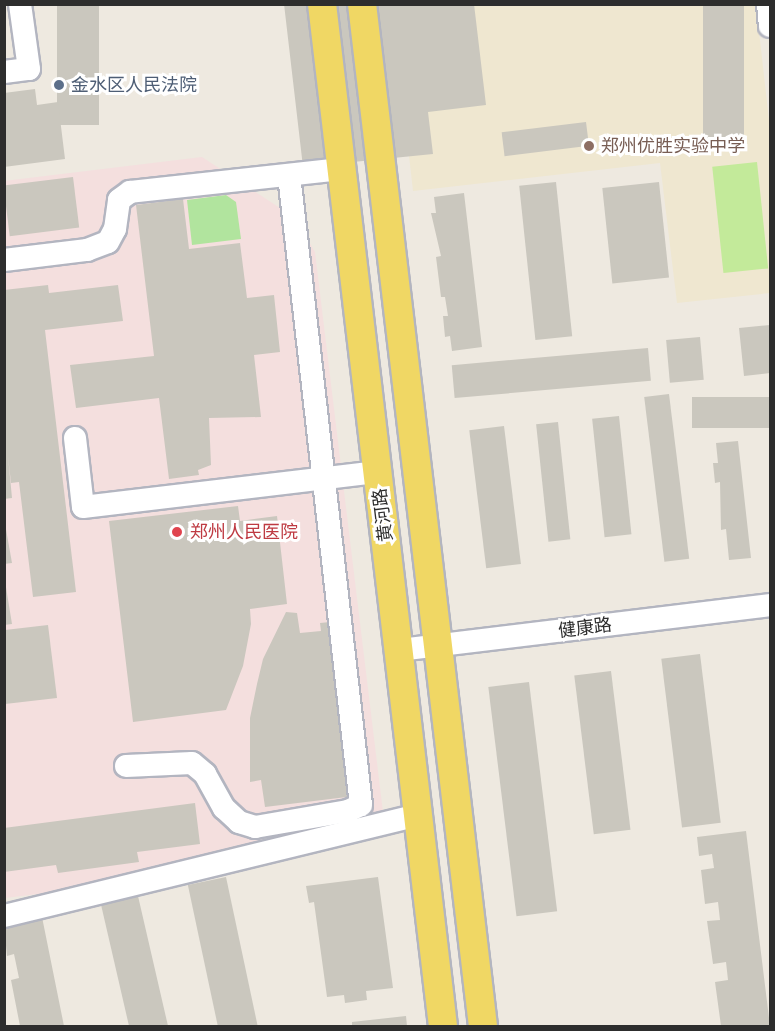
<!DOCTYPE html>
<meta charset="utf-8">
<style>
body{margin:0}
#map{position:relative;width:775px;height:1031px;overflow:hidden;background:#eee9e0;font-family:"DM Sans","Noto Sans SC",sans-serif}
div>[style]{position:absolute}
.education>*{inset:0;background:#efe7d0}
.medical>*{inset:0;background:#f4dfde}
.green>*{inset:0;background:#b1e49e}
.pitch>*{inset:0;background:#c3ea9a;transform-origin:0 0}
.building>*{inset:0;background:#cac7be;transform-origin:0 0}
.roads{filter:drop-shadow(2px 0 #b3b5c0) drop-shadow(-2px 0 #b3b5c0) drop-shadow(0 2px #b3b5c0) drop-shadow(0 -2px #b3b5c0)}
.minor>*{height:22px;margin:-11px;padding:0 11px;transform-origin:11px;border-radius:11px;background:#fff}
.major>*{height:28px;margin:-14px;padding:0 14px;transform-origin:14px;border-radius:14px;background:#f0d764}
.dots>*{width:16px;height:16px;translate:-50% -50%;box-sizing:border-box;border:3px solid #fff;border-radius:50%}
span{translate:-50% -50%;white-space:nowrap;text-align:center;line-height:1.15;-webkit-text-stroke:6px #fff;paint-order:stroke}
.service-label{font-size:18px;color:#4e5e75}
.left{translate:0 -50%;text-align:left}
.education-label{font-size:18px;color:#785e54}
.street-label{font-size:18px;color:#2d2d2d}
.health-label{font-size:18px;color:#be3a42}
.frame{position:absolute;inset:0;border:6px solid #2d2d2d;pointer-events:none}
</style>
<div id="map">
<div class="education">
<div style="clip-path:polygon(392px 5px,756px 5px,770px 129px,770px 293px,677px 303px,660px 163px,413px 191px)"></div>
</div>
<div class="medical">
<div style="clip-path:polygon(202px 157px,283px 210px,301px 228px,315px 252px,383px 812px,55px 892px,5px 898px,4px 181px)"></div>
</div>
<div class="green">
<div style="clip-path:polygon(226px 195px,236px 202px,241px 239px,192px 245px,187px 200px)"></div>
</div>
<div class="pitch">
<div style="left:757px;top:162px;width:107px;height:45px;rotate:84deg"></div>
</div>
<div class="building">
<div style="left:57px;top:4px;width:42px;height:121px"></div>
<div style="clip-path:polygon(284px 4px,474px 4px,486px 105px,428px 112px,433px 154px,303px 167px)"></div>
<div style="left:703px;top:4px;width:41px;height:147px"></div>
<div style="clip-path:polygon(35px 89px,37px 105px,58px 102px,65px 159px,4px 167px,4px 93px)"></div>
<div style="left:586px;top:122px;width:24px;height:85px;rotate:83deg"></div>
<div style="left:73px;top:177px;width:51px;height:70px;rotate:83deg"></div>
<div style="left:556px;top:182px;width:155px;height:37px;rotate:84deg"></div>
<div style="left:659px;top:182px;width:96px;height:57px;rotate:84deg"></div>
<div style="clip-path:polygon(464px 193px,482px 347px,452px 351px,450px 336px,445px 337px,443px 316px,448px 316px,445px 297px,441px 297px,436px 257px,441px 256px,431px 213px,436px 213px,434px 197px)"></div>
<div style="clip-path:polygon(183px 199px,189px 249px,240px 243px,247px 298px,274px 295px,280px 352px,254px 355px,261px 417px,209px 418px,211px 465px,198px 470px,199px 475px,169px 479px,159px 398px,76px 408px,70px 365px,154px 356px,136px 205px)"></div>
<div style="clip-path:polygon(48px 285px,49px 293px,118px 285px,123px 321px,45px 330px,76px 592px,33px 597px,19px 482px,11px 483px,8px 456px,12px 498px,4px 499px,4px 290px)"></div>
<div style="clip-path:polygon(770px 325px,770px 373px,744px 376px,739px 328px)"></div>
<div style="left:700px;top:337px;width:43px;height:34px;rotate:85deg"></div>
<div style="left:648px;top:348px;width:33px;height:197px;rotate:85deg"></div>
<div style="left:669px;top:394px;width:166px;height:25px;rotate:83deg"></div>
<div style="left:770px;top:397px;width:31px;height:78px;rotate:90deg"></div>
<div style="left:619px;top:416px;width:119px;height:27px;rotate:84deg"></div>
<div style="left:558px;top:422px;width:118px;height:22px;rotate:84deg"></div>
<div style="left:504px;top:426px;width:139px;height:35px;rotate:83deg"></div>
<div style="clip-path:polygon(738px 441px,751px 558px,729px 560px,726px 529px,721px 530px,720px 482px,715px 483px,713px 463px,718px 463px,716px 443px)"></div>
<div style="clip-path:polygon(238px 506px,240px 521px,277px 516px,287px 604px,250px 609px,251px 624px,243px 666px,226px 710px,133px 722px,109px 521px)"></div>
<div style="clip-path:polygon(4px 518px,12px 563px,4px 564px)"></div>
<div style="clip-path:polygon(4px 575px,12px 624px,4px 625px)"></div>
<div style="clip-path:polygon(286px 612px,297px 613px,300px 633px,321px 631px,320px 623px,330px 622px,355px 796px,265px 807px,261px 780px,250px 782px,250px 718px,257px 684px,263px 659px)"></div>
<div style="clip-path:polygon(48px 625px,57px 698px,5px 704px,5px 630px)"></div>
<div style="left:700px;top:654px;width:170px;height:39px;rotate:83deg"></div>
<div style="left:611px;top:671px;width:160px;height:37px;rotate:83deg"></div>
<div style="left:529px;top:682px;width:231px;height:41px;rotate:83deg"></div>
<div style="clip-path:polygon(195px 803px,200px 844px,137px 852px,139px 862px,58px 873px,56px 865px,4px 872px,4px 828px)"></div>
<div style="clip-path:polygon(746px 831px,770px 1026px,721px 1026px,715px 982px,728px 980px,726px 962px,713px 964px,707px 921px,720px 920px,718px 902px,705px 904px,701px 870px,714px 868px,712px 854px,699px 856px,697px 837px)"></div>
<div style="left:226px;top:877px;width:152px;height:39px;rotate:78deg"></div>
<div style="clip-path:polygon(378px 877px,393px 988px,366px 991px,367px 1000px,345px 1003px,344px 995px,327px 997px,314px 902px,309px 903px,306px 886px)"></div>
<div style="left:138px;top:896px;width:133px;height:38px;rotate:77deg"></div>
<div style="clip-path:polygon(42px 917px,64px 1026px,20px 1026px,11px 980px,19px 978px,14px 954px,7px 956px,4px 925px)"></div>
<div style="clip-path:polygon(406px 1016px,407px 1026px,352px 1026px,352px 1022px)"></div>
</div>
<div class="roads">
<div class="minor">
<div style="left:768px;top:4px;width:22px;rotate:85deg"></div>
<div style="left:4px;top:72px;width:25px;rotate:-7deg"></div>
<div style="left:29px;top:69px;width:66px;rotate:-97.9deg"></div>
<div style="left:4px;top:260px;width:84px;rotate:-6.9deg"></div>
<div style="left:87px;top:250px;width:22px;rotate:-21deg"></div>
<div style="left:108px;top:242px;width:15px;rotate:-62deg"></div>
<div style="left:115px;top:229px;width:29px;rotate:-82deg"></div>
<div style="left:119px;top:200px;width:14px;rotate:-36deg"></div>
<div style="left:130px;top:192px;width:213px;rotate:-6.2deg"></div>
<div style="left:75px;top:438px;width:69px;rotate:83.4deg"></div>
<div style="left:83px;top:507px;width:297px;rotate:-6.8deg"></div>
<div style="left:399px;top:650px;width:374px;rotate:-6.9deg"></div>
<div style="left:126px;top:766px;width:66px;rotate:-2.6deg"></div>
<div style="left:192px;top:763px;width:17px;rotate:40deg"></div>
<div style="left:205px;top:774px;width:39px;rotate:61deg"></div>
<div style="left:224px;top:808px;width:21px;rotate:43deg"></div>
<div style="left:239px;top:822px;width:17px;rotate:17deg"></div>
<div style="left:255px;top:827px;width:94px;rotate:-9.8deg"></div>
<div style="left:348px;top:811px;width:14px;rotate:-25deg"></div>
<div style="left:361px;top:805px;width:634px;rotate:-96.52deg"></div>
<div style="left:4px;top:916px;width:426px;rotate:-13.7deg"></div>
</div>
<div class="major">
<div style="left:322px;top:4px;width:1029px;rotate:83.25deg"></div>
<div style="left:362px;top:4px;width:1029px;rotate:83.25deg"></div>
</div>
</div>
<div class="dots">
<div style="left:59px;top:85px;background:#5c6f8a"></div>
<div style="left:589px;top:146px;background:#8d6e63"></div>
<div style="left:177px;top:532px;background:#e0444e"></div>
</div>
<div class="service-label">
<span class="left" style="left:71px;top:85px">金水区人民法院</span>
</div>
<div class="education-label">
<span class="left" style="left:601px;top:146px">郑州优胜实验中学</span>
</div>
<div class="street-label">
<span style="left:383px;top:515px;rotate:-97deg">黄河路</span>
<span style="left:585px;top:628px;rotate:-7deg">健康路</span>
</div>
<div class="health-label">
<span class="left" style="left:190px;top:532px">郑州人民医院</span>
</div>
<div class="frame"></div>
</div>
